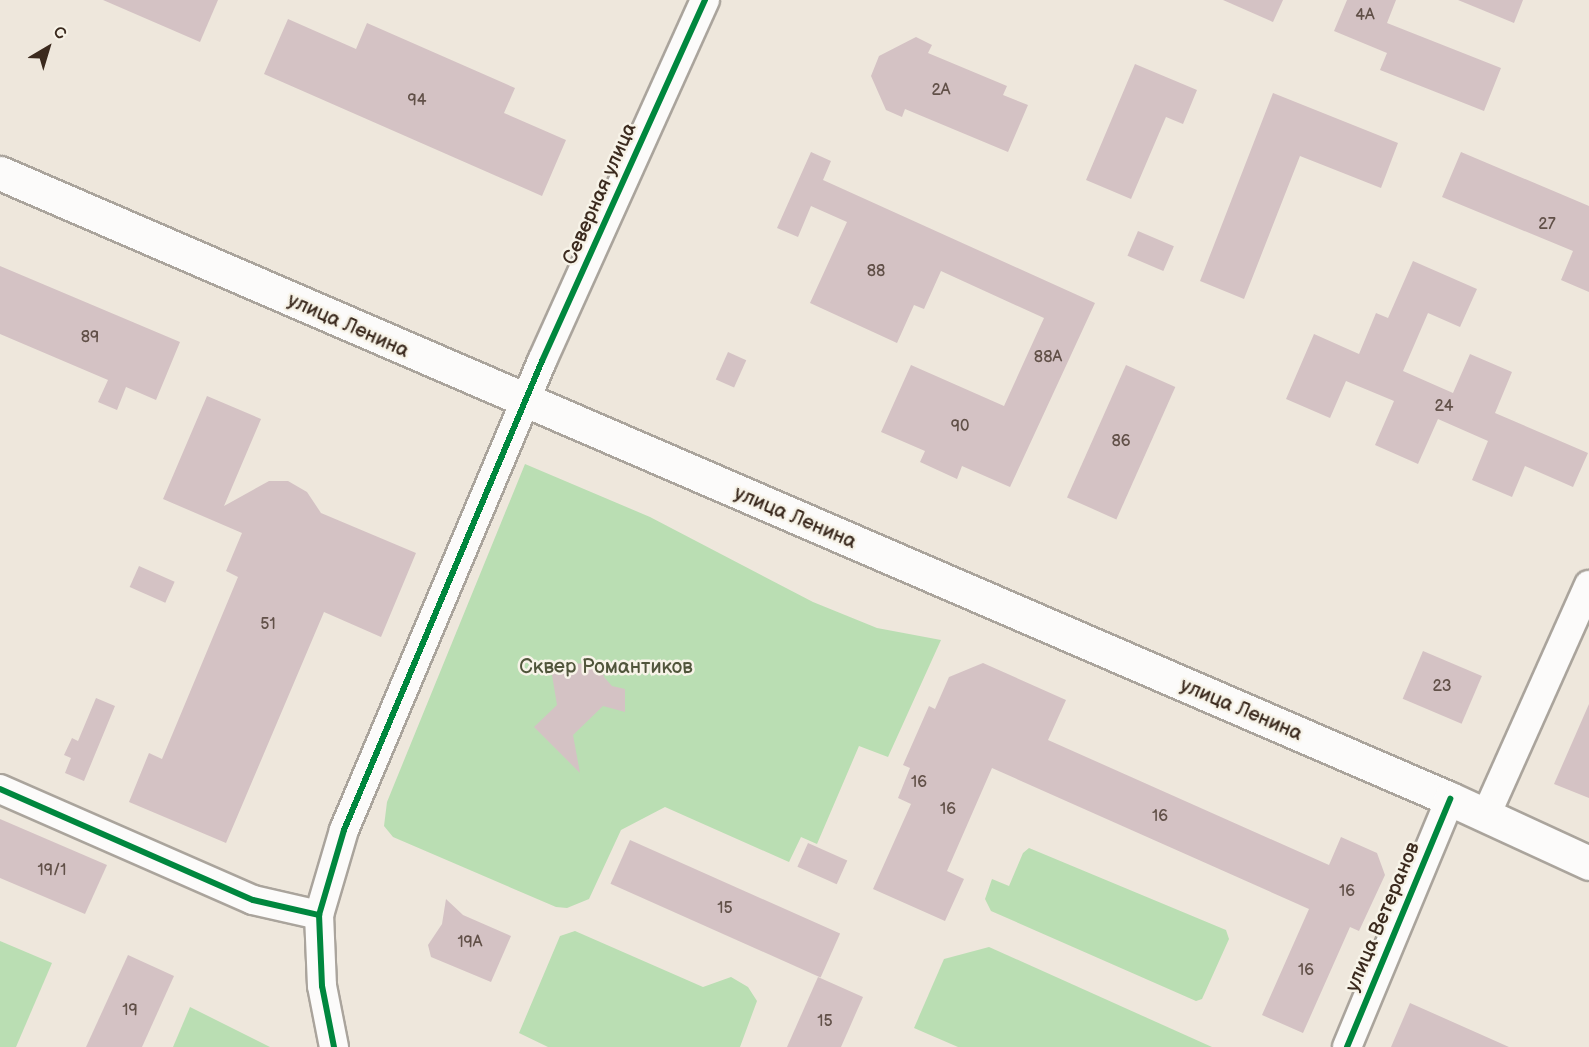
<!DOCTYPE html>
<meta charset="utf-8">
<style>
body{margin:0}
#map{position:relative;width:1589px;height:1047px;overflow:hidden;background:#eee7dc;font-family:"Balsamiq Sans",sans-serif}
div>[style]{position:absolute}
.green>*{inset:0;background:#badeb3}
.building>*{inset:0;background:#d4c2c4;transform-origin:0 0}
.roads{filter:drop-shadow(2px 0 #aaa49c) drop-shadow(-2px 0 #aaa49c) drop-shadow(0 2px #aaa49c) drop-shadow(0 -2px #aaa49c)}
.street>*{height:28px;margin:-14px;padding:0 14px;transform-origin:14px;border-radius:14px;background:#fcfbfa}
.secondary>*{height:33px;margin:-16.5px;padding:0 16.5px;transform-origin:16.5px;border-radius:16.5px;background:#fcfbfa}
.cycleway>*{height:6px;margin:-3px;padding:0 3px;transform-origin:3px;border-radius:3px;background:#00873e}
span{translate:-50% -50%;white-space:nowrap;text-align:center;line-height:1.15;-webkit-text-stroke:5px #f7f3e8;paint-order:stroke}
.number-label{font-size:16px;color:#615048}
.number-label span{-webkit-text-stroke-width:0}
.street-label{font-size:20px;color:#3b2a1e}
.park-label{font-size:20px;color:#50553b}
.north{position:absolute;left:18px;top:18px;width:60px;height:60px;-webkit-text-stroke:4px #f7f3e8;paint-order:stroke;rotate:38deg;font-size:16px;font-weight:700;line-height:24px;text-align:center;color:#3b2a1e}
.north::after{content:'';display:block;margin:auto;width:21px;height:27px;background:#3b2a1e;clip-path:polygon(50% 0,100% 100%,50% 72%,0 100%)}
</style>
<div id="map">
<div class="green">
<div style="clip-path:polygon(525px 464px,650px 517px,813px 602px,877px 628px,941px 640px,888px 757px,859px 746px,817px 844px,801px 837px,789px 862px,665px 807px,621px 830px,589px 899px,567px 908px,556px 907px,393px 837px,384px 826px,387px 802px)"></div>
<div style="clip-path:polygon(1029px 848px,1226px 930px,1229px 939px,1202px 999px,1196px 1001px,991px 911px,985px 899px,992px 879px,1009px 886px,1023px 853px)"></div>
<div style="clip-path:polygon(575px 931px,703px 987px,731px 977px,748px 987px,757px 1001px,740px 1047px,548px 1047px,519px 1033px,560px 936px)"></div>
<div style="clip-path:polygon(0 941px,52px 963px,16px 1047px,0 1047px)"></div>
<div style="clip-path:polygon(989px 947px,1212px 1047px,958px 1047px,914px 1028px,944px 959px)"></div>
<div style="clip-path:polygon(190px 1007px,270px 1047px,173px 1047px)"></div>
</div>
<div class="building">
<div style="clip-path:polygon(103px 0,218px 0,200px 42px)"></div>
<div style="clip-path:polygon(1223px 0,1283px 0,1273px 22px)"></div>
<div style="clip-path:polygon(1347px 0,1396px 0,1387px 23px,1501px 68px,1484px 111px,1380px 70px,1387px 53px,1334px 31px)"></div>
<div style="clip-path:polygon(1458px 0,1523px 0,1514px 23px)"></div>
<div style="clip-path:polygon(288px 19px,356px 49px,367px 23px,515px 88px,504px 113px,566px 140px,542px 196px,264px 74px)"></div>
<div style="clip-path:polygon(916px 37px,932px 45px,928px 53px,1007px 86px,1003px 95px,1028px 105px,1008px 152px,905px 109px,902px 117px,886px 110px,871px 76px,879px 56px)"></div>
<div style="clip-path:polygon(1135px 64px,1197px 90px,1183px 124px,1166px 117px,1131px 199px,1086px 180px)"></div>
<div style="clip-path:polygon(1273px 93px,1398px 143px,1381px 188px,1300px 156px,1244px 299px,1200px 281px)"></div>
<div style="clip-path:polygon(811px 152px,831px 161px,823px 180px,1095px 303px,1010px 487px,962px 466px,957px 479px,920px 462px,925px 451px,881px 432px,911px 365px,1004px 406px,1044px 318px,941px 271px,924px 309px,914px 305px,897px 343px,810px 303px,847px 222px,811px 206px,798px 237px,777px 228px)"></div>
<div style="clip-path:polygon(1461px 152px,1589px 206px,1589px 292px,1561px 280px,1573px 251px,1442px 197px)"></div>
<div style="left:1138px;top:231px;width:39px;height:27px;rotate:23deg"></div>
<div style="clip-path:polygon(1413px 261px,1477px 289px,1460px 327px,1428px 313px,1403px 371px,1453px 393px,1470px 354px,1512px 372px,1495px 413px,1588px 453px,1573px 487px,1525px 466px,1512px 497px,1472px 480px,1488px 441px,1438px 419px,1418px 464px,1375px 445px,1394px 401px,1346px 381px,1330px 418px,1286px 399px,1314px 334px,1359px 354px,1376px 313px,1388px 318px)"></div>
<div style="clip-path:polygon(0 266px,180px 342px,156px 400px,126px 387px,117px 410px,98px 402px,108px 380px,0 334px)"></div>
<div style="left:728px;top:352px;width:20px;height:30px;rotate:24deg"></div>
<div style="left:1126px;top:365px;width:54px;height:145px;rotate:24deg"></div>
<div style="clip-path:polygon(207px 396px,261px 419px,224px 506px,269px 481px,288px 481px,307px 492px,321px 513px,416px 553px,381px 637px,324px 612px,226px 843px,129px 802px,149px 753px,162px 759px,238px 577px,226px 571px,242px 533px,163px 499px)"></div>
<div style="left:139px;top:566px;width:39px;height:23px;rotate:24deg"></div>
<div style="left:1423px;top:651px;width:64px;height:52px;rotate:23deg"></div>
<div style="clip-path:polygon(550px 663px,602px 664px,604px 677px,612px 686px,625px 689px,625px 712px,603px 706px,573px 735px,580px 773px,534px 727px,557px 705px)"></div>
<div style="clip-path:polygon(983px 663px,1066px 700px,1048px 740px,1329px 865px,1341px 837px,1377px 853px,1385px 875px,1359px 931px,1350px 927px,1303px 1033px,1262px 1015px,1309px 909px,992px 768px,947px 871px,964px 879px,945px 921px,873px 889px,911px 804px,898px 798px,910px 768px,903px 765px,929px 706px,935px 709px,949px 677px)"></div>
<div style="clip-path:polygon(96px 698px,115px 706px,84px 781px,65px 773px,71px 758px,64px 755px,72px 738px,78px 741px)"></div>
<div style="clip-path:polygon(1589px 704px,1589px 798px,1554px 784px)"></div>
<div style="clip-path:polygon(0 819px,107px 865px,85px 914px,0 878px)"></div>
<div style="left:630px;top:840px;width:230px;height:48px;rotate:24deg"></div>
<div style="left:808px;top:843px;width:43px;height:26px;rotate:24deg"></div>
<div style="clip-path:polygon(446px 899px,463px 915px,511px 936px,491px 982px,431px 957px,428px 945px,442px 924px)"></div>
<div style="clip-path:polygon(128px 955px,174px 976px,142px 1047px,86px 1047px)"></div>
<div style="clip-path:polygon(818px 977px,863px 997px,841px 1047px,787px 1047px)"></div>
<div style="clip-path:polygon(1410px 1003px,1509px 1047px,1391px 1047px)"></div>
</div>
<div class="roads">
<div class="street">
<div style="left:0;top:789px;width:276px;rotate:23.7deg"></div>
<div style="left:253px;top:900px;width:68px;rotate:12.8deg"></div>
<div style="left:1486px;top:815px;width:252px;rotate:-65.9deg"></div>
<div style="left:334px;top:1047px;width:62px;rotate:-101.1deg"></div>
<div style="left:322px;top:986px;width:71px;rotate:-92.4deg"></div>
<div style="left:319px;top:915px;width:89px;rotate:-73.6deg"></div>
<div style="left:344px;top:830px;width:509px;rotate:-67.11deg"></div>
<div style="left:542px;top:361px;width:396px;rotate:-65.7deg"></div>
<div style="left:1347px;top:1047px;width:269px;rotate:-67.4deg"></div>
</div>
<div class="secondary">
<div style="left:0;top:173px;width:1579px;rotate:23.35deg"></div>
<div style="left:1450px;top:799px;width:153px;rotate:24.7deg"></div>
</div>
</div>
<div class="cycleway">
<div style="left:0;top:789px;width:276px;rotate:23.7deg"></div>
<div style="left:253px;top:900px;width:68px;rotate:12.8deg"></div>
<div style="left:334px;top:1047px;width:62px;rotate:-101.1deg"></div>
<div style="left:322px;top:986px;width:71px;rotate:-92.4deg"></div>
<div style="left:319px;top:915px;width:89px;rotate:-73.6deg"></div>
<div style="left:344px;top:830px;width:509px;rotate:-67.11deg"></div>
<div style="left:542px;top:361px;width:396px;rotate:-65.7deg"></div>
<div style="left:1347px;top:1047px;width:269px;rotate:-67.4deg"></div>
</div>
<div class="number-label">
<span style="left:1365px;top:16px">4А</span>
<span style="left:941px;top:91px">2А</span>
<span style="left:417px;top:101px">94</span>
<span style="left:1547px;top:225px">27</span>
<span style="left:876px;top:272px">88</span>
<span style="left:90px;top:338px">89</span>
<span style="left:1048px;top:358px">88А</span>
<span style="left:1444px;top:407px">24</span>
<span style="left:960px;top:427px">90</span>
<span style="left:1121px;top:442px">86</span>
<span style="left:268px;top:625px">51</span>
<span style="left:1442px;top:687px">23</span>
<span style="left:919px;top:783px">16</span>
<span style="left:948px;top:810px">16</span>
<span style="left:1160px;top:817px">16</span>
<span style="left:52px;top:871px">19/1</span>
<span style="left:1347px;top:892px">16</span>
<span style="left:725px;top:909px">15</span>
<span style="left:470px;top:943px">19А</span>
<span style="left:1306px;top:971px">16</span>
<span style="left:130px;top:1011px">19</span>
<span style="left:825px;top:1022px">15</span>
</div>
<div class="street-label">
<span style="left:600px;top:194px;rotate:-66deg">Северная улица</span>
<span style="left:348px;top:326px;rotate:24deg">улица Ленина</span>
<span style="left:795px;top:518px;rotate:23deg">улица Ленина</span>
<span style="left:1241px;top:710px;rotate:23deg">улица Ленина</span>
<span style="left:1383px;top:917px;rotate:-67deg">улица Ветеранов</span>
</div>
<div class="park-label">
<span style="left:606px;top:667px">Сквер Романтиков</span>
</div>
<div class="north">С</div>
</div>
